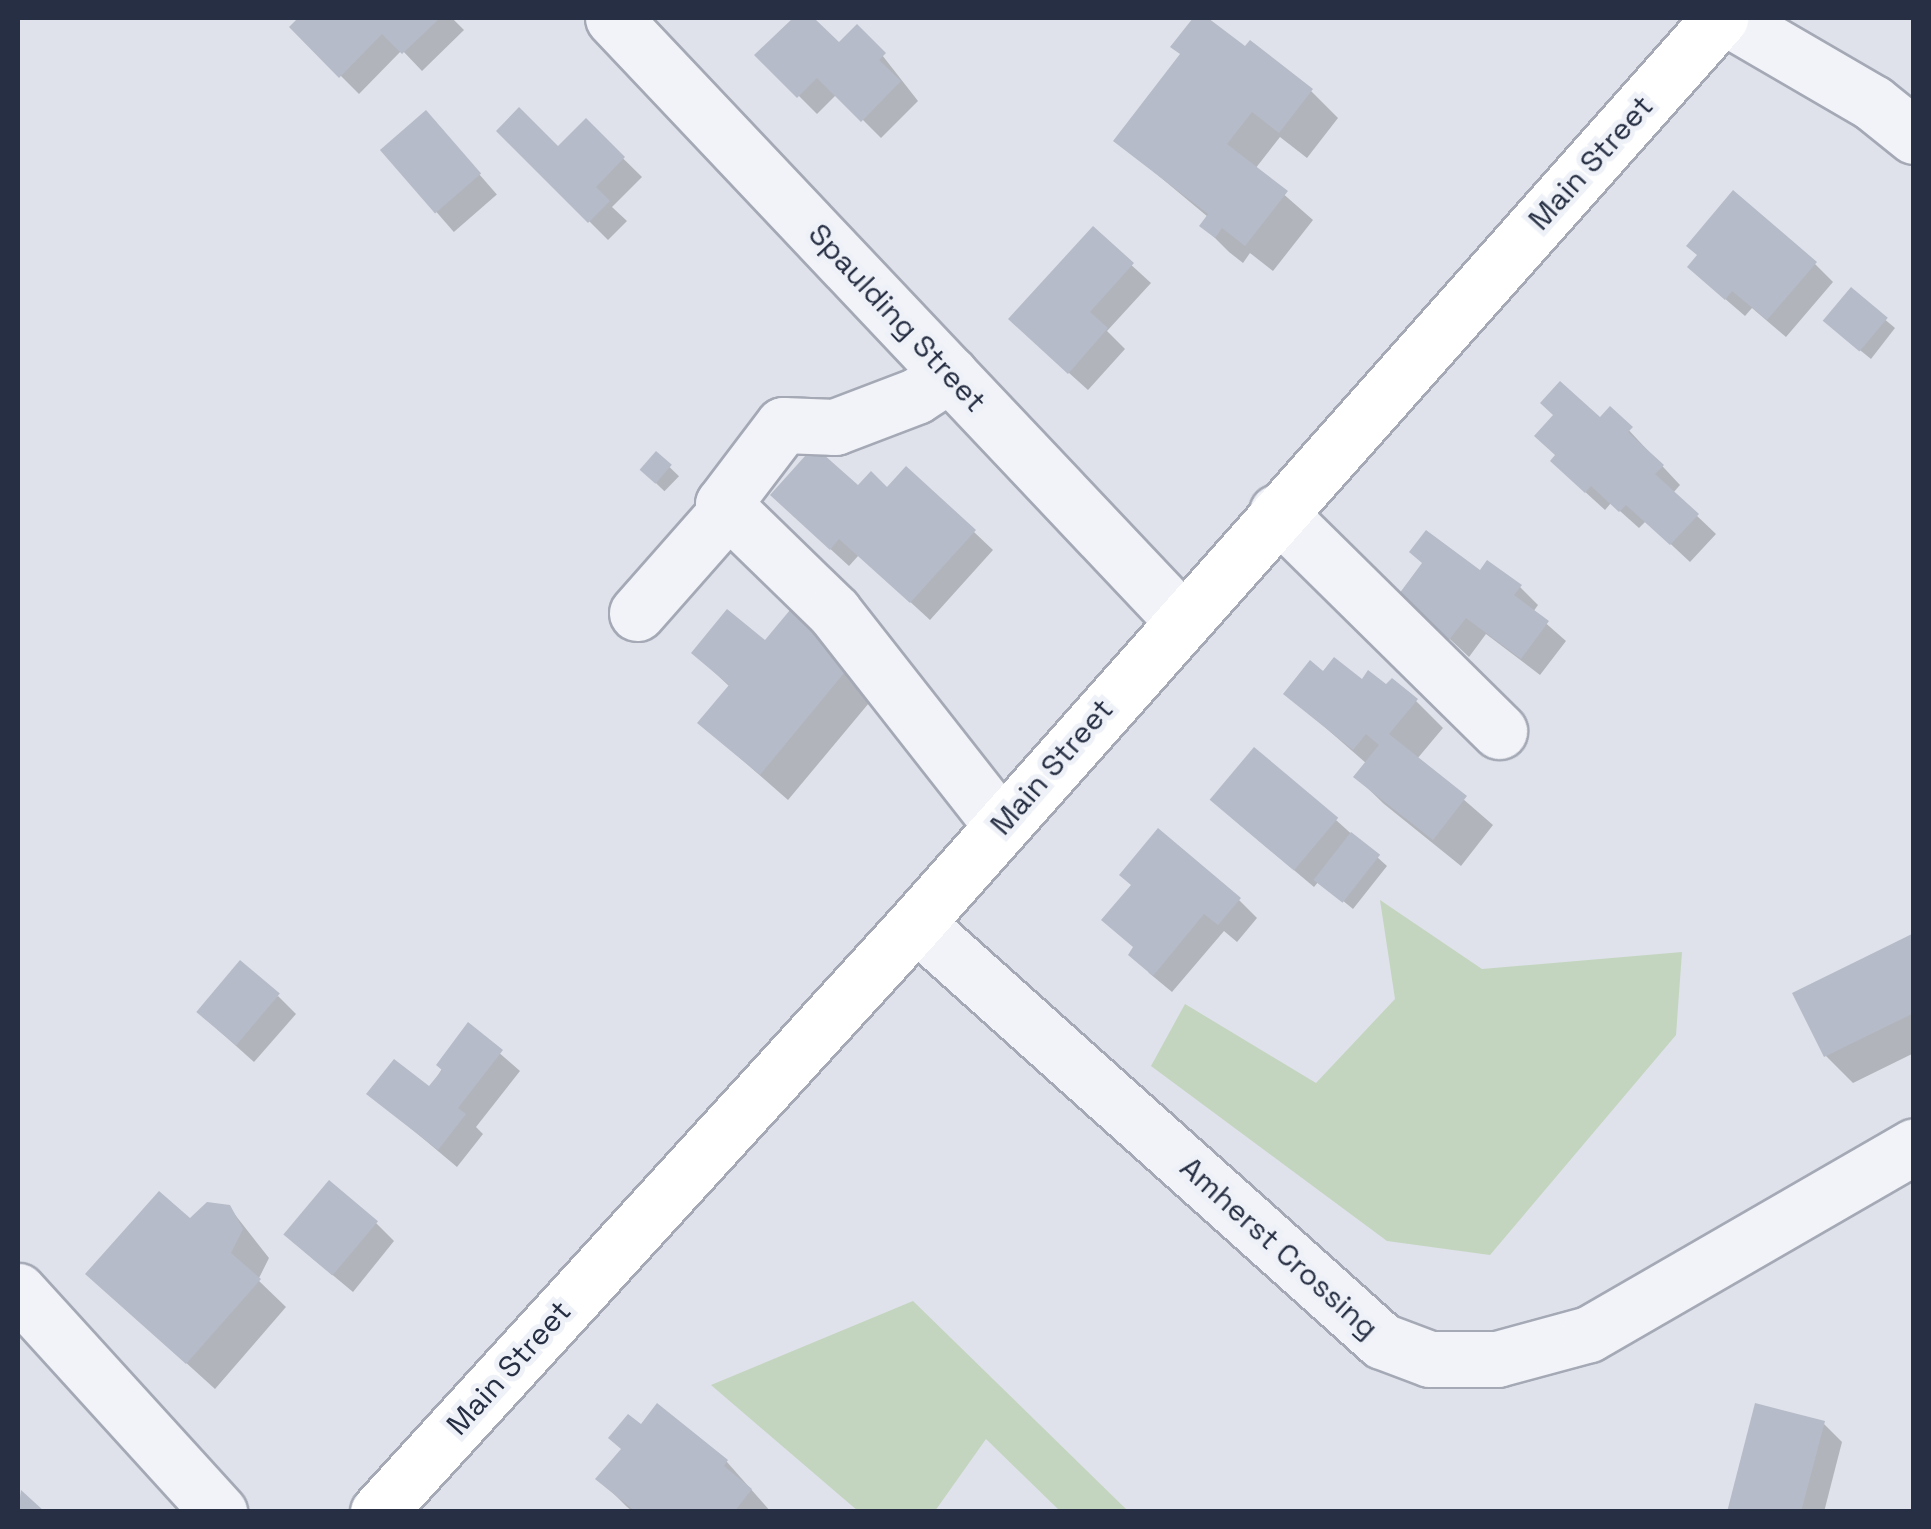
<!DOCTYPE html>
<style>
body{margin:0}
#map{position:relative;width:1931px;height:1529px;overflow:hidden;background:#dfe2ea;font-family:"Space Grotesk",sans-serif}
div>[style]{position:absolute}
.green>*{inset:0;background:#c3d5bf}
.shadow>*{inset:0;background:#0003;transform-origin:0 0}
.building>*{inset:0;background:#b5bbc8;transform-origin:0 0}
.roads{filter:drop-shadow(2px 0 #a4a9b5) drop-shadow(-2px 0 #a4a9b5) drop-shadow(0 2px #a4a9b5) drop-shadow(0 -2px #a4a9b5)}
.minor>*{height:55px;margin:-27.5px;padding:0 27.5px;transform-origin:27.5px;border-radius:27.5px;background:#f2f3f8}
.major>*{height:55px;margin:-27.5px;padding:0 27.5px;transform-origin:27.5px;border-radius:27.5px;background:#fff}
span{translate:-50% -50%;white-space:nowrap;text-align:center;line-height:1.15;-webkit-text-stroke:10px #eef1f7;paint-order:stroke}
.street-label{font-size:30px;color:#262f43}
.frame{position:absolute;inset:0;border:20px solid #262f43;pointer-events:none}
</style>
<div id="map">
<div class="green">
<div style="clip-path:polygon(1380px 900px,1482px 969px,1682px 952px,1676px 1035px,1490px 1255px,1387px 1241px,1151px 1066px,1185px 1004px,1316px 1083px,1395px 999px)"></div>
<div style="clip-path:polygon(913px 1301px,1128px 1511px,1060px 1511px,986px 1439px,935px 1511px,858px 1511px,711px 1385px)"></div>
</div>
<div class="shadow">
<div style="clip-path:polygon(301px 18px,452px 18px,464px 30px,422px 71px,402px 50px,359px 94px,292px 27px)"></div>
<div style="clip-path:polygon(796px 18px,811px 18px,839px 46px,875px 46px,918px 101px,881px 138px,837px 94px,817px 114px,758px 55px)"></div>
<div style="clip-path:polygon(1196px 18px,1311px 91px,1338px 118px,1307px 158px,1280px 137px,1255px 169px,1313px 220px,1273px 271px,1250px 253px,1243px 263px,1229px 252px,1202px 225px,1208px 217px,1117px 141px,1183px 55px,1174px 47px)"></div>
<div style="left:426px;top:113px;width:108px;height:57px;rotate:49deg"></div>
<div style="clip-path:polygon(586px 122px,642px 177px,612px 207px,627px 221px,608px 240px,499px 131px,558px 150px)"></div>
<div style="clip-path:polygon(1093px 230px,1151px 283px,1107px 331px,1125px 349px,1088px 390px,1030px 338px)"></div>
<div style="clip-path:polygon(1815px 264px,1833px 282px,1786px 337px,1752px 308px,1745px 316px,1709px 285px)"></div>
<div style="clip-path:polygon(1851px 291px,1895px 328px,1871px 359px,1835px 330px)"></div>
<div style="clip-path:polygon(1610px 410px,1680px 485px,1673px 493px,1716px 534px,1690px 562px,1646px 521px,1639px 528px,1611px 503px,1605px 510px,1571px 479px)"></div>
<div style="left:656px;top:454px;width:32px;height:21px;rotate:44deg"></div>
<div style="clip-path:polygon(858px 489px,887px 490px,974px 532px,993px 550px,930px 620px,859px 555px,849px 566px,791px 513px)"></div>
<div style="clip-path:polygon(1520px 587px,1538px 605px,1533px 612px,1566px 641px,1540px 675px,1486px 634px,1469px 657px,1421px 612px)"></div>
<div style="clip-path:polygon(796px 608px,884px 685px,788px 800px,700px 723px,730px 687px,694px 653px,765px 644px)"></div>
<div style="clip-path:polygon(1324px 675px,1416px 701px,1443px 728px,1417px 759px,1493px 825px,1461px 866px,1384px 804px,1356px 777px,1367px 764px,1287px 694px)"></div>
<div style="clip-path:polygon(1232px 818px,1336px 820px,1387px 866px,1353px 909px,1319px 881px,1314px 887px)"></div>
<div style="clip-path:polygon(1133px 886px,1239px 900px,1257px 918px,1237px 942px,1224px 931px,1172px 992px,1149px 973px,1135px 948px)"></div>
<div style="clip-path:polygon(1914px 936px,1914px 1053px,1853px 1083px,1826px 1056px)"></div>
<div style="clip-path:polygon(278px 996px,296px 1014px,254px 1062px,217px 1029px)"></div>
<div style="clip-path:polygon(468px 1026px,520px 1071px,476px 1127px,483px 1134px,457px 1167px,370px 1094px,429px 1090px)"></div>
<div style="clip-path:polygon(229px 1207px,269px 1258px,258px 1280px,286px 1307px,215px 1389px,88px 1274px)"></div>
<div style="clip-path:polygon(376px 1223px,394px 1241px,353px 1292px,305px 1252px)"></div>
<div style="clip-path:polygon(657px 1406px,727px 1462px,771px 1512px,633px 1512px,626px 1506px,599px 1479px)"></div>
<div style="clip-path:polygon(1824px 1424px,1842px 1442px,1824px 1512px,1729px 1512px)"></div>
</div>
<div class="building">
<div style="clip-path:polygon(298px 18px,440px 18px,402px 54px,382px 34px,339px 78px,289px 27px)"></div>
<div style="clip-path:polygon(793px 18px,814px 18px,839px 42px,857px 24px,886px 53px,879px 60px,901px 81px,861px 122px,817px 78px,797px 98px,754px 55px)"></div>
<div style="clip-path:polygon(1193px 18px,1208px 18px,1245px 46px,1250px 40px,1313px 89px,1279px 133px,1252px 112px,1227px 144px,1288px 191px,1245px 246px,1222px 228px,1215px 238px,1199px 226px,1208px 214px,1113px 141px,1180px 54px,1170px 47px)"></div>
<div style="clip-path:polygon(519px 107px,558px 146px,586px 118px,625px 157px,596px 187px,610px 201px,588px 223px,496px 131px)"></div>
<div style="left:426px;top:110px;width:84px;height:61px;rotate:49deg"></div>
<div style="clip-path:polygon(1733px 190px,1817px 262px,1767px 320px,1732px 291px,1725px 300px,1687px 267px,1697px 255px,1686px 246px)"></div>
<div style="clip-path:polygon(1093px 226px,1134px 263px,1090px 312px,1108px 328px,1068px 374px,1008px 319px)"></div>
<div style="left:1851px;top:287px;width:48px;height:44px;rotate:40deg"></div>
<div style="clip-path:polygon(1560px 381px,1600px 417px,1610px 406px,1633px 427px,1628px 432px,1664px 465px,1655px 474px,1699px 514px,1670px 545px,1626px 505px,1619px 512px,1591px 486px,1585px 493px,1550px 461px,1555px 455px,1534px 436px,1553px 415px,1540px 403px)"></div>
<div style="clip-path:polygon(814px 446px,858px 485px,871px 471px,887px 487px,906px 466px,976px 530px,910px 603px,839px 539px,830px 550px,770px 495px)"></div>
<div style="left:656px;top:451px;width:21px;height:25px;rotate:41deg"></div>
<div style="clip-path:polygon(1426px 530px,1480px 570px,1487px 560px,1522px 585px,1514px 595px,1549px 621px,1521px 659px,1466px 618px,1449px 640px,1399px 594px,1422px 563px,1409px 552px)"></div>
<div style="clip-path:polygon(795px 604px,858px 656px,760px 775px,697px 723px,729px 685px,691px 653px,727px 609px,765px 640px)"></div>
<div style="clip-path:polygon(1334px 657px,1362px 679px,1368px 670px,1386px 684px,1392px 678px,1418px 699px,1389px 734px,1467px 796px,1433px 840px,1353px 777px,1379px 745px,1366px 734px,1353px 750px,1283px 694px,1310px 660px,1323px 671px)"></div>
<div style="left:1254px;top:747px;width:110px;height:69px;rotate:40deg"></div>
<div style="clip-path:polygon(1158px 828px,1241px 898px,1218px 925px,1204px 914px,1153px 976px,1128px 955px,1133px 947px,1101px 920px,1131px 885px,1119px 875px)"></div>
<div style="left:1351px;top:832px;width:37px;height:61px;rotate:38deg"></div>
<div style="clip-path:polygon(1914px 933px,1914px 1013px,1824px 1057px,1792px 993px)"></div>
<div style="left:240px;top:960px;width:52px;height:68px;rotate:40deg"></div>
<div style="clip-path:polygon(468px 1022px,503px 1050px,458px 1108px,466px 1114px,438px 1150px,366px 1094px,394px 1059px,429px 1086px,442px 1070px,436px 1065px)"></div>
<div style="left:329px;top:1180px;width:64px;height:71px;rotate:40deg"></div>
<div style="clip-path:polygon(159px 1191px,190px 1218px,207px 1202px,230px 1205px,243px 1229px,231px 1253px,261px 1279px,186px 1364px,85px 1274px)"></div>
<div style="clip-path:polygon(657px 1403px,728px 1460px,724px 1466px,752px 1489px,734px 1512px,636px 1512px,595px 1479px,621px 1449px,608px 1438px,628px 1414px,641px 1424px)"></div>
<div style="clip-path:polygon(1755px 1403px,1825px 1421px,1801px 1512px,1727px 1512px)"></div>
<div style="clip-path:polygon(21px 1490px,45px 1512px,18px 1512px)"></div>
</div>
<div class="roads">
<div class="minor">
<div style="left:613px;top:18px;width:826px;rotate:46.62deg"></div>
<div style="left:1727px;top:18px;width:169px;rotate:30.2deg"></div>
<div style="left:1873px;top:103px;width:53px;rotate:38.8deg"></div>
<div style="left:950px;top:374px;width:40px;rotate:147.1deg"></div>
<div style="left:916px;top:396px;width:87px;rotate:159.1deg"></div>
<div style="left:835px;top:427px;width:52px;rotate:-177.8deg"></div>
<div style="left:783px;top:425px;width:99px;rotate:127.2deg"></div>
<div style="left:723px;top:504px;width:155px;rotate:44.2deg"></div>
<div style="left:834px;top:612px;width:271px;rotate:51.9deg"></div>
<div style="left:1277px;top:512px;width:312px;rotate:44.6deg"></div>
<div style="left:637px;top:613px;width:135px;rotate:-48.6deg"></div>
<div style="left:916px;top:923px;width:626px;rotate:41.89deg"></div>
<div style="left:1382px;top:1341px;width:51px;rotate:20.6deg"></div>
<div style="left:1430px;top:1359px;width:67px"></div>
<div style="left:1497px;top:1359px;width:95px;rotate:-15.2deg"></div>
<div style="left:1589px;top:1334px;width:375px;rotate:-30deg"></div>
<div style="left:18px;top:1291px;width:299px;rotate:47.7deg"></div>
</div>
<div class="major">
<div style="left:378px;top:1512px;width:798px;rotate:-47.59deg"></div>
<div style="left:916px;top:923px;width:1211px;rotate:-48.38deg"></div>
</div>
</div>
<div class="street-label">
<span style="left:1591px;top:163px;rotate:-48deg">Main Street</span>
<span style="left:897px;top:318px;rotate:47deg">Spaulding Street</span>
<span style="left:1052px;top:767px;rotate:-49deg">Main Street</span>
<span style="left:1279px;top:1248px;rotate:42deg">Amherst Crossing</span>
<span style="left:509px;top:1368px;rotate:-48deg">Main Street</span>
</div>
<div class="frame"></div>
</div>
